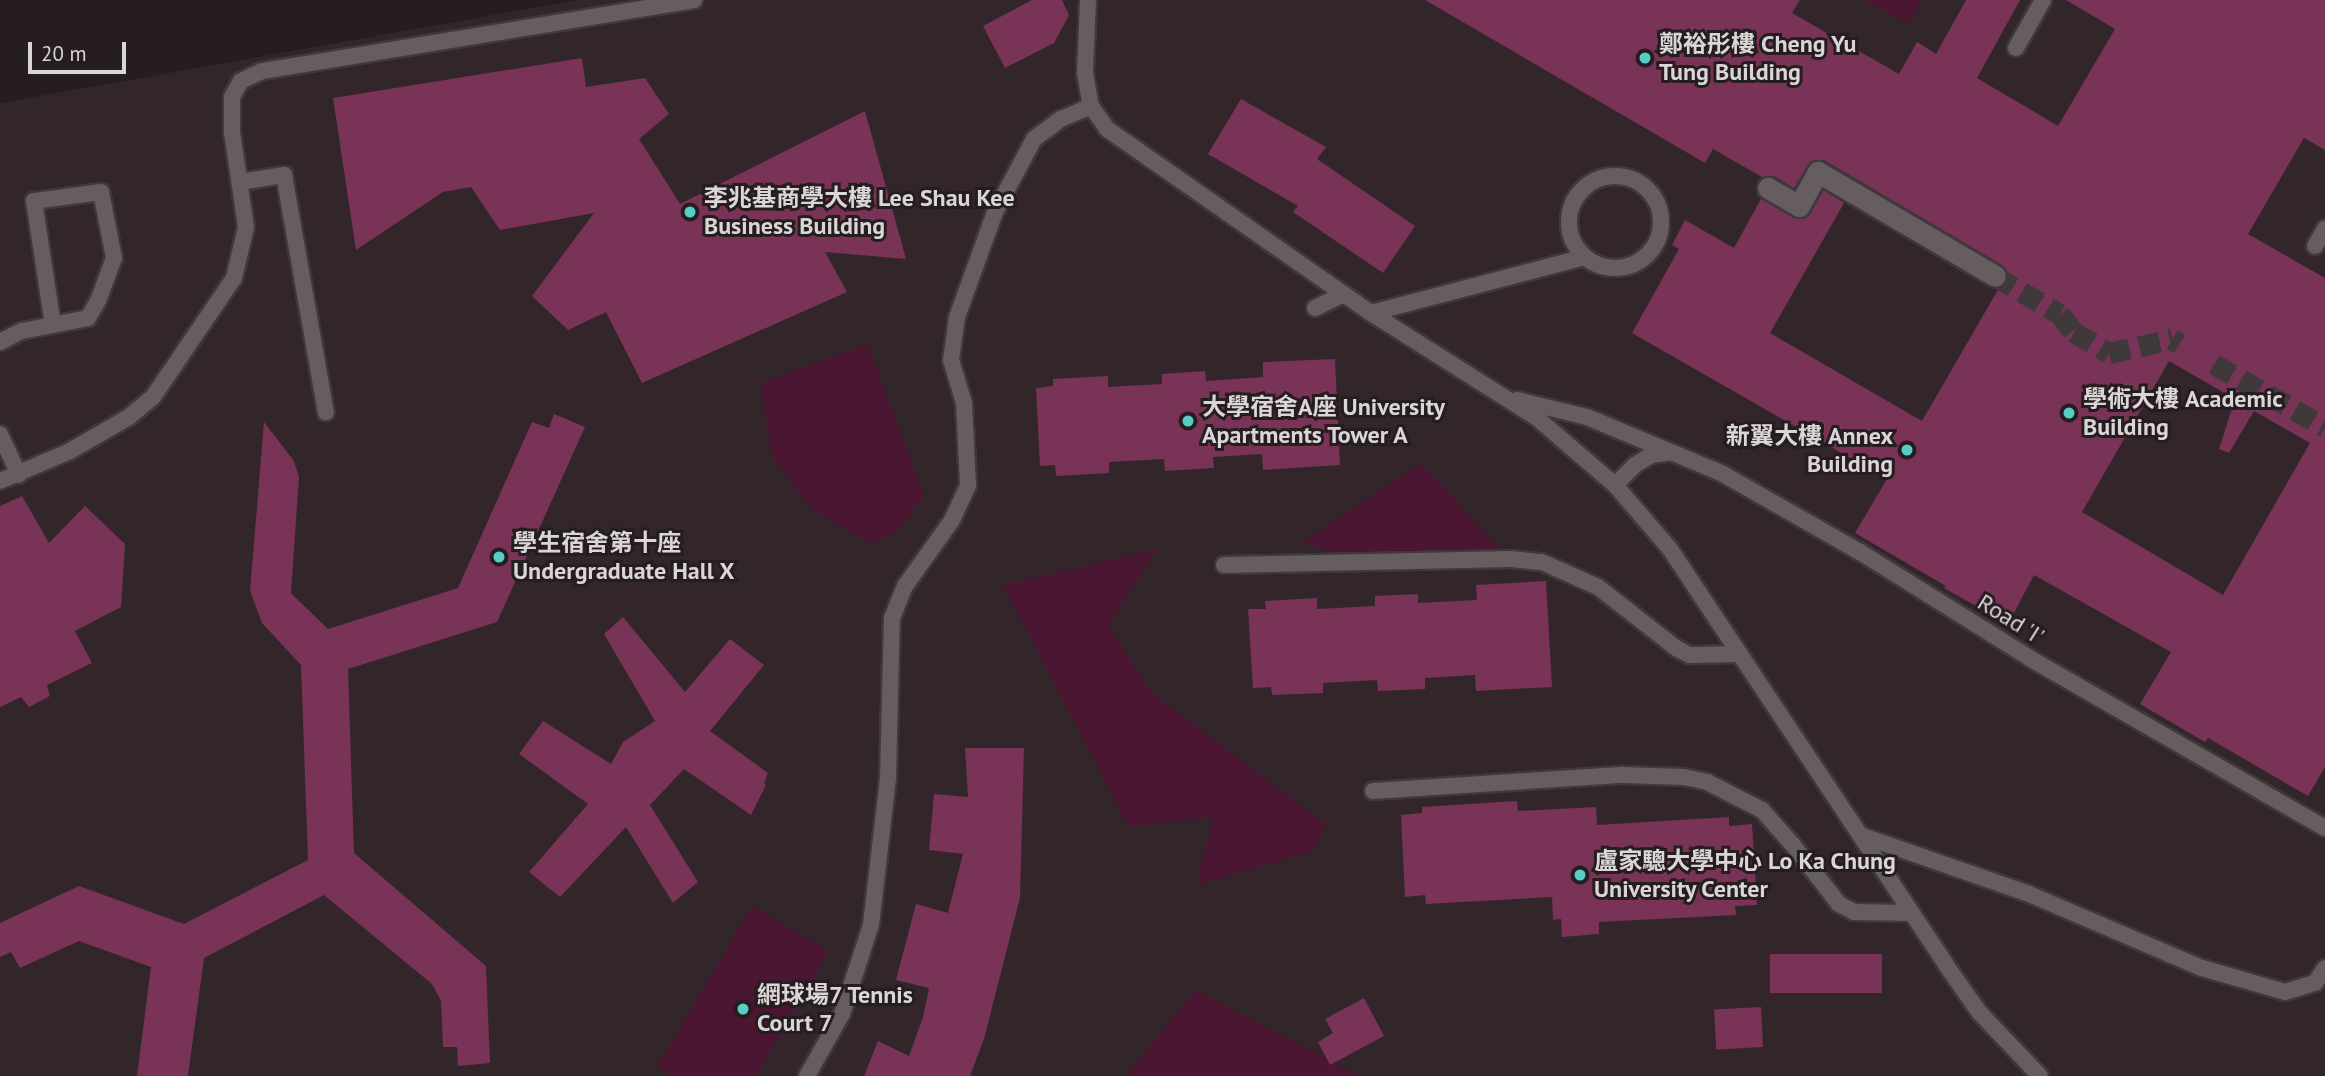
<!DOCTYPE html>
<meta charset="utf-8">
<style>
body{margin:0}
#map{position:relative;width:2325px;height:1076px;overflow:hidden;background:#251d20;font-family:"PT Sans","Noto Sans TC",sans-serif}
div>[style]{position:absolute}
.built>*{inset:0;background:#32262b}
.green>*{inset:0;background:#4a1631}
.building>*{inset:0;background:#783356;transform-origin:0 0}
.street-tunnel>*{height:21px;margin-top:-10.5px;transform-origin:0;background:repeating-linear-gradient(90deg,#40393b 0 21px,transparent 0 31px)}
.roads{filter:drop-shadow(2px 0 #3f393b) drop-shadow(-2px 0 #3f393b) drop-shadow(0 2px #3f393b) drop-shadow(0 -2px #3f393b)}
.lane>*{height:16px;margin:-8px;padding:0 8px;transform-origin:8px;border-radius:8px;background:#665d61}
.lane>.ring{margin:-8px;padding:0;box-sizing:content-box;background:none;border:16px solid #665d61;border-radius:50%}
.street>*{height:21px;margin:-10.5px;padding:0 10.5px;transform-origin:10.5px;border-radius:10.5px;background:#665d61}
.dots>*{width:19px;height:19px;translate:-50% -50%;box-sizing:border-box;border:4px solid #251d20;border-radius:50%}
span{translate:-50% -50%;white-space:nowrap;text-align:center;line-height:1.15;-webkit-text-stroke:6px #251d20;paint-order:stroke}
.poi-label{font-size:24px;color:#dad5d7;font-weight:700}
.left{translate:0 -50%;text-align:left}
.right{translate:-100% -50%;text-align:right}
.street-label{font-size:24px;color:#dad5d7}
.scale{position:absolute;left:28px;top:42px;width:98px;height:32px;box-sizing:border-box;border:4px solid #dad5d7;border-top:0;padding-left:9px;font-size:21px;line-height:24px;white-space:nowrap;color:#dad5d7;-webkit-text-stroke:5px #251d20;paint-order:stroke}
</style>
<div id="map">
<div class="built">
<div style="clip-path:polygon(578px 0,2325px 0,2325px 1076px,0 1076px,0 103px)"></div>
</div>
<div class="green">
<div style="clip-path:polygon(1865px 0,1923px 0,1909px 24px)"></div>
<div style="clip-path:polygon(868px 344px,924px 495px,897px 532px,870px 543px,813px 510px,772px 457px,760px 383px)"></div>
<div style="clip-path:polygon(1421px 463px,1499px 548px,1492px 565px,1418px 572px,1302px 543px)"></div>
<div style="clip-path:polygon(1158px 549px,1108px 625px,1151px 692px,1327px 825px,1311px 852px,1196px 885px,1213px 817px,1129px 827px,1003px 585px)"></div>
<div style="clip-path:polygon(752px 906px,829px 951px,756px 1076px,672px 1076px,657px 1067px)"></div>
<div style="clip-path:polygon(1195px 990px,1361px 1076px,1126px 1076px)"></div>
</div>
<div class="building">
<div style="clip-path:polygon(1032px 0,1062px 0,1069px 15px,1054px 43px,1005px 68px,983px 26px)"></div>
<div style="clip-path:polygon(evenodd,1425px 0,1800px 0,1792px 13px,1899px 74px,1917px 42px,1936px 54px,1966px 0,2020px 0,1977px 78px,2058px 126px,2115px 29px,2066px 0,2325px 0,2325px 150px,2304px 138px,2248px 234px,2325px 278px,2325px 767px,2308px 796px,2208px 738px,2205px 742px,2140px 704px,2171px 652px,2034px 575px,2008px 624px,1944px 588px,1946px 586px,1855px 533px,1887px 479px,1632px 333px,1679px 249px,1672px 245px,1685px 220px,1734px 248px,1761px 199px,1800px 219px,1810px 213px,1823px 190px,1844px 203px,1770px 333px,1922px 421px,1999px 288px,2007px 282px,2008px 275px,2002px 265px,1824px 160px,1811px 161px,1794px 188px,1774px 176px,1762px 177px,1713px 149px,1705px 163px,1425px 0,2169px 361px,2235px 399px,2219px 449px,2229px 453px,2254px 411px,2310px 443px,2223px 595px,2082px 512px,2169px 361px)"></div>
<div style="clip-path:polygon(582px 58px,586px 87px,645px 78px,669px 114px,639px 139px,680px 204px,865px 111px,906px 259px,825px 252px,847px 292px,642px 383px,606px 312px,568px 330px,532px 296px,594px 213px,500px 230px,471px 187px,443px 192px,356px 250px,333px 98px)"></div>
<div style="clip-path:polygon(1241px 99px,1326px 147px,1317px 159px,1415px 226px,1383px 273px,1293px 212px,1298px 206px,1208px 154px)"></div>
<div style="clip-path:polygon(1335px 359px,1340px 465px,1263px 470px,1262px 454px,1213px 457px,1214px 468px,1165px 471px,1164px 459px,1109px 462px,1109px 473px,1056px 476px,1055px 465px,1040px 466px,1036px 388px,1053px 386px,1053px 379px,1108px 376px,1108px 387px,1162px 384px,1162px 374px,1205px 371px,1206px 381px,1263px 377px,1263px 362px)"></div>
<div style="clip-path:polygon(554px 414px,585px 427px,497px 622px,348px 669px,354px 853px,486px 966px,490px 1063px,458px 1066px,457px 1047px,443px 1047px,441px 1001px,432px 984px,324px 895px,204px 958px,188px 1076px,137px 1076px,151px 967px,79px 941px,20px 968px,11px 952px,0 957px,0 923px,79px 886px,184px 924px,308px 860px,301px 665px,262px 623px,250px 591px,264px 422px,294px 461px,299px 477px,291px 593px,328px 629px,458px 588px,532px 422px,549px 428px)"></div>
<div style="clip-path:polygon(22px 496px,49px 543px,85px 506px,125px 544px,121px 607px,75px 631px,92px 663px,47px 685px,50px 696px,29px 707px,21px 697px,0 707px,0 506px)"></div>
<div style="clip-path:polygon(1546px 581px,1552px 687px,1476px 691px,1475px 675px,1425px 678px,1425px 689px,1378px 691px,1377px 680px,1323px 683px,1323px 693px,1272px 695px,1271px 687px,1253px 688px,1248px 609px,1266px 609px,1265px 601px,1317px 598px,1317px 609px,1375px 606px,1375px 596px,1418px 594px,1418px 603px,1477px 600px,1476px 585px)"></div>
<div style="clip-path:polygon(623px 617px,685px 692px,730px 639px,764px 665px,710px 731px,768px 773px,764px 783px,766px 785px,751px 815px,684px 769px,650px 805px,698px 882px,673px 903px,626px 827px,560px 897px,529px 872px,588px 804px,519px 754px,543px 721px,611px 764px,623px 742px,655px 721px,604px 634px)"></div>
<div style="clip-path:polygon(965px 748px,1024px 748px,1020px 898px,984px 1039px,970px 1076px,864px 1076px,878px 1041px,909px 1056px,923px 1017px,929px 988px,896px 980px,916px 904px,948px 913px,963px 854px,929px 850px,934px 794px,968px 797px)"></div>
<div style="clip-path:polygon(1517px 801px,1518px 811px,1596px 807px,1597px 825px,1729px 817px,1729px 826px,1752px 824px,1757px 905px,1735px 906px,1736px 915px,1599px 922px,1599px 934px,1562px 937px,1561px 919px,1553px 920px,1552px 897px,1426px 904px,1425px 895px,1405px 897px,1401px 815px,1422px 813px,1422px 807px)"></div>
<div style="left:1770px;top:954px;width:112px;height:39px"></div>
<div style="clip-path:polygon(1364px 998px,1384px 1036px,1330px 1065px,1318px 1042px,1333px 1033px,1325px 1019px)"></div>
<div style="left:1761px;top:1007px;width:40px;height:47px;rotate:87deg"></div>
</div>
<div class="street-tunnel">
<div style="left:1995px;top:276px;width:75px;rotate:30.3deg"></div>
<div style="left:2060px;top:314px;width:23px;rotate:52deg"></div>
<div style="left:2074px;top:332px;width:41px;rotate:31deg"></div>
<div style="left:2109px;top:353px;width:65px;rotate:-12.5deg"></div>
<div style="left:2172px;top:339px;width:9px;rotate:32deg"></div>
<div style="left:2214px;top:364px;width:128px;rotate:29.6deg"></div>
</div>
<div class="roads">
<div class="lane">
<div style="left:1088px;top:0;width:73px;rotate:92.4deg"></div>
<div style="left:1085px;top:73px;width:34px;rotate:80deg"></div>
<div style="left:1091px;top:106px;width:28px;rotate:55deg"></div>
<div style="left:1107px;top:129px;width:322px;rotate:34.9deg"></div>
<div style="left:1371px;top:313px;width:196px;rotate:32.3deg"></div>
<div style="left:1537px;top:418px;width:103px;rotate:40.7deg"></div>
<div style="left:1615px;top:485px;width:84px;rotate:49.3deg"></div>
<div style="left:1670px;top:549px;width:499px;rotate:56.4deg"></div>
<div style="left:1946px;top:965px;width:57px;rotate:54.9deg"></div>
<div style="left:1979px;top:1012px;width:88px;rotate:46.4deg"></div>
<div style="left:2016px;top:48px;width:55px;rotate:-60.6deg"></div>
<div class="ring" style="left:1569px;top:176px;width:76px;height:76px"></div>
<div style="left:240px;top:182px;width:45px;rotate:-9deg"></div>
<div style="left:284px;top:175px;width:241px;rotate:80deg"></div>
<div style="left:2315px;top:246px;width:20px;rotate:-60deg"></div>
<div style="left:1315px;top:308px;width:32px;rotate:-26deg"></div>
<div style="left:1371px;top:313px;width:220px;rotate:-14.7deg"></div>
<div style="left:0;top:342px;width:25px;rotate:-27deg"></div>
<div style="left:22px;top:331px;width:67px;rotate:-11.1deg"></div>
<div style="left:88px;top:318px;width:20px;rotate:-60deg"></div>
<div style="left:98px;top:301px;width:46px;rotate:-69.6deg"></div>
<div style="left:114px;top:258px;width:67px;rotate:-101.1deg"></div>
<div style="left:101px;top:192px;width:68px;rotate:172.3deg"></div>
<div style="left:34px;top:201px;width:125px;rotate:81.3deg"></div>
<div style="left:1517px;top:400px;width:72px;rotate:13.7deg"></div>
<div style="left:1587px;top:417px;width:147px;rotate:22.7deg"></div>
<div style="left:1723px;top:474px;width:158px;rotate:29.7deg"></div>
<div style="left:1860px;top:552px;width:202px;rotate:32deg"></div>
<div style="left:2031px;top:659px;width:339px;rotate:29.9deg"></div>
<div style="left:0;top:434px;width:45px;rotate:65.1deg"></div>
<div style="left:0;top:481px;width:76px;rotate:-23.2deg"></div>
<div style="left:70px;top:451px;width:68px;rotate:-30deg"></div>
<div style="left:129px;top:417px;width:31px;rotate:-40deg"></div>
<div style="left:153px;top:397px;width:144px;rotate:-55.8deg"></div>
<div style="left:234px;top:278px;width:52px;rotate:-76.8deg"></div>
<div style="left:246px;top:227px;width:96px;rotate:-98.4deg"></div>
<div style="left:232px;top:132px;width:35px;rotate:-90deg"></div>
<div style="left:232px;top:97px;width:18px;rotate:-61deg"></div>
<div style="left:241px;top:81px;width:23px;rotate:-25deg"></div>
<div style="left:262px;top:71px;width:438px;rotate:-9.3deg"></div>
<div style="left:1615px;top:485px;width:28px;rotate:-45deg"></div>
<div style="left:1635px;top:465px;width:19px;rotate:-32deg"></div>
<div style="left:1651px;top:455px;width:17px;rotate:-7deg"></div>
<div style="left:1224px;top:565px;width:287px;rotate:-1.2deg"></div>
<div style="left:1511px;top:559px;width:31px;rotate:6deg"></div>
<div style="left:1542px;top:562px;width:61px;rotate:24.1deg"></div>
<div style="left:1598px;top:587px;width:99px;rotate:38deg"></div>
<div style="left:1676px;top:648px;width:16px;rotate:27deg"></div>
<div style="left:1690px;top:655px;width:50px;rotate:-1.1deg"></div>
<div style="left:1373px;top:791px;width:251px;rotate:-3.7deg"></div>
<div style="left:1623px;top:775px;width:61px;rotate:1.9deg"></div>
<div style="left:1684px;top:777px;width:24px;rotate:12deg"></div>
<div style="left:1707px;top:782px;width:62px;rotate:27deg"></div>
<div style="left:1762px;top:810px;width:47px;rotate:48.5deg"></div>
<div style="left:1793px;top:845px;width:75px;rotate:52.1deg"></div>
<div style="left:1839px;top:904px;width:17px;rotate:28deg"></div>
<div style="left:1854px;top:912px;width:57px;rotate:1deg"></div>
<div style="left:1860px;top:835px;width:179px;rotate:19.2deg"></div>
<div style="left:2029px;top:894px;width:188px;rotate:23.2deg"></div>
<div style="left:2202px;top:968px;width:86px;rotate:16.1deg"></div>
<div style="left:2285px;top:992px;width:31px;rotate:-17deg"></div>
<div style="left:2315px;top:983px;width:18px;rotate:-56deg"></div>
<div style="left:807px;top:1076px;width:71px;rotate:-60.6deg"></div>
<div style="left:842px;top:1014px;width:94px;rotate:-72deg"></div>
<div style="left:871px;top:925px;width:147px;rotate:-83.4deg"></div>
<div style="left:888px;top:779px;width:161px;rotate:-88.6deg"></div>
<div style="left:892px;top:618px;width:35px;rotate:-68deg"></div>
<div style="left:905px;top:586px;width:81px;rotate:-54.5deg"></div>
<div style="left:952px;top:520px;width:38px;rotate:-65deg"></div>
<div style="left:968px;top:485px;width:82px;rotate:-92.8deg"></div>
<div style="left:964px;top:403px;width:45px;rotate:-106.8deg"></div>
<div style="left:951px;top:360px;width:43px;rotate:-82.1deg"></div>
<div style="left:957px;top:317px;width:112px;rotate:-70.1deg"></div>
<div style="left:995px;top:212px;width:83px;rotate:-61.9deg"></div>
<div style="left:1034px;top:139px;width:34px;rotate:-37deg"></div>
<div style="left:1061px;top:119px;width:33px;rotate:-23deg"></div>
</div>
<div class="street">
<div style="left:1768px;top:188px;width:36px;rotate:30deg"></div>
<div style="left:1799px;top:206px;width:39px;rotate:-61deg"></div>
<div style="left:1818px;top:172px;width:205px;rotate:30.4deg"></div>
</div>
</div>
<div class="dots">
<div style="left:1645px;top:58px;background:#56cec4"></div>
<div style="left:690px;top:212px;background:#56cec4"></div>
<div style="left:2069px;top:413px;background:#56cec4"></div>
<div style="left:1188px;top:421px;background:#56cec4"></div>
<div style="left:1907px;top:450px;background:#56cec4"></div>
<div style="left:499px;top:557px;background:#56cec4"></div>
<div style="left:1580px;top:875px;background:#56cec4"></div>
<div style="left:743px;top:1009px;background:#56cec4"></div>
</div>
<div class="poi-label">
<span class="left" style="left:1659px;top:58px">鄭裕彤樓 Cheng Yu<br>Tung Building</span>
<span class="left" style="left:704px;top:212px">李兆基商學大樓 Lee Shau Kee<br>Business Building</span>
<span class="left" style="left:2083px;top:413px">學術大樓 Academic<br>Building</span>
<span class="left" style="left:1202px;top:421px">大學宿舍A座 University<br>Apartments Tower A</span>
<span class="right" style="left:1893px;top:450px">新翼大樓 Annex<br>Building</span>
<span class="left" style="left:513px;top:557px">學生宿舍第十座<br>Undergraduate Hall X</span>
<span class="left" style="left:1594px;top:875px">盧家驄大學中心 Lo Ka Chung<br>University Center</span>
<span class="left" style="left:757px;top:1009px">網球場7 Tennis<br>Court 7</span>
</div>
<div class="street-label">
<span style="left:2011px;top:619px;rotate:32deg">Road 'I'</span>
</div>
<div class="scale">20 m</div>
</div>
